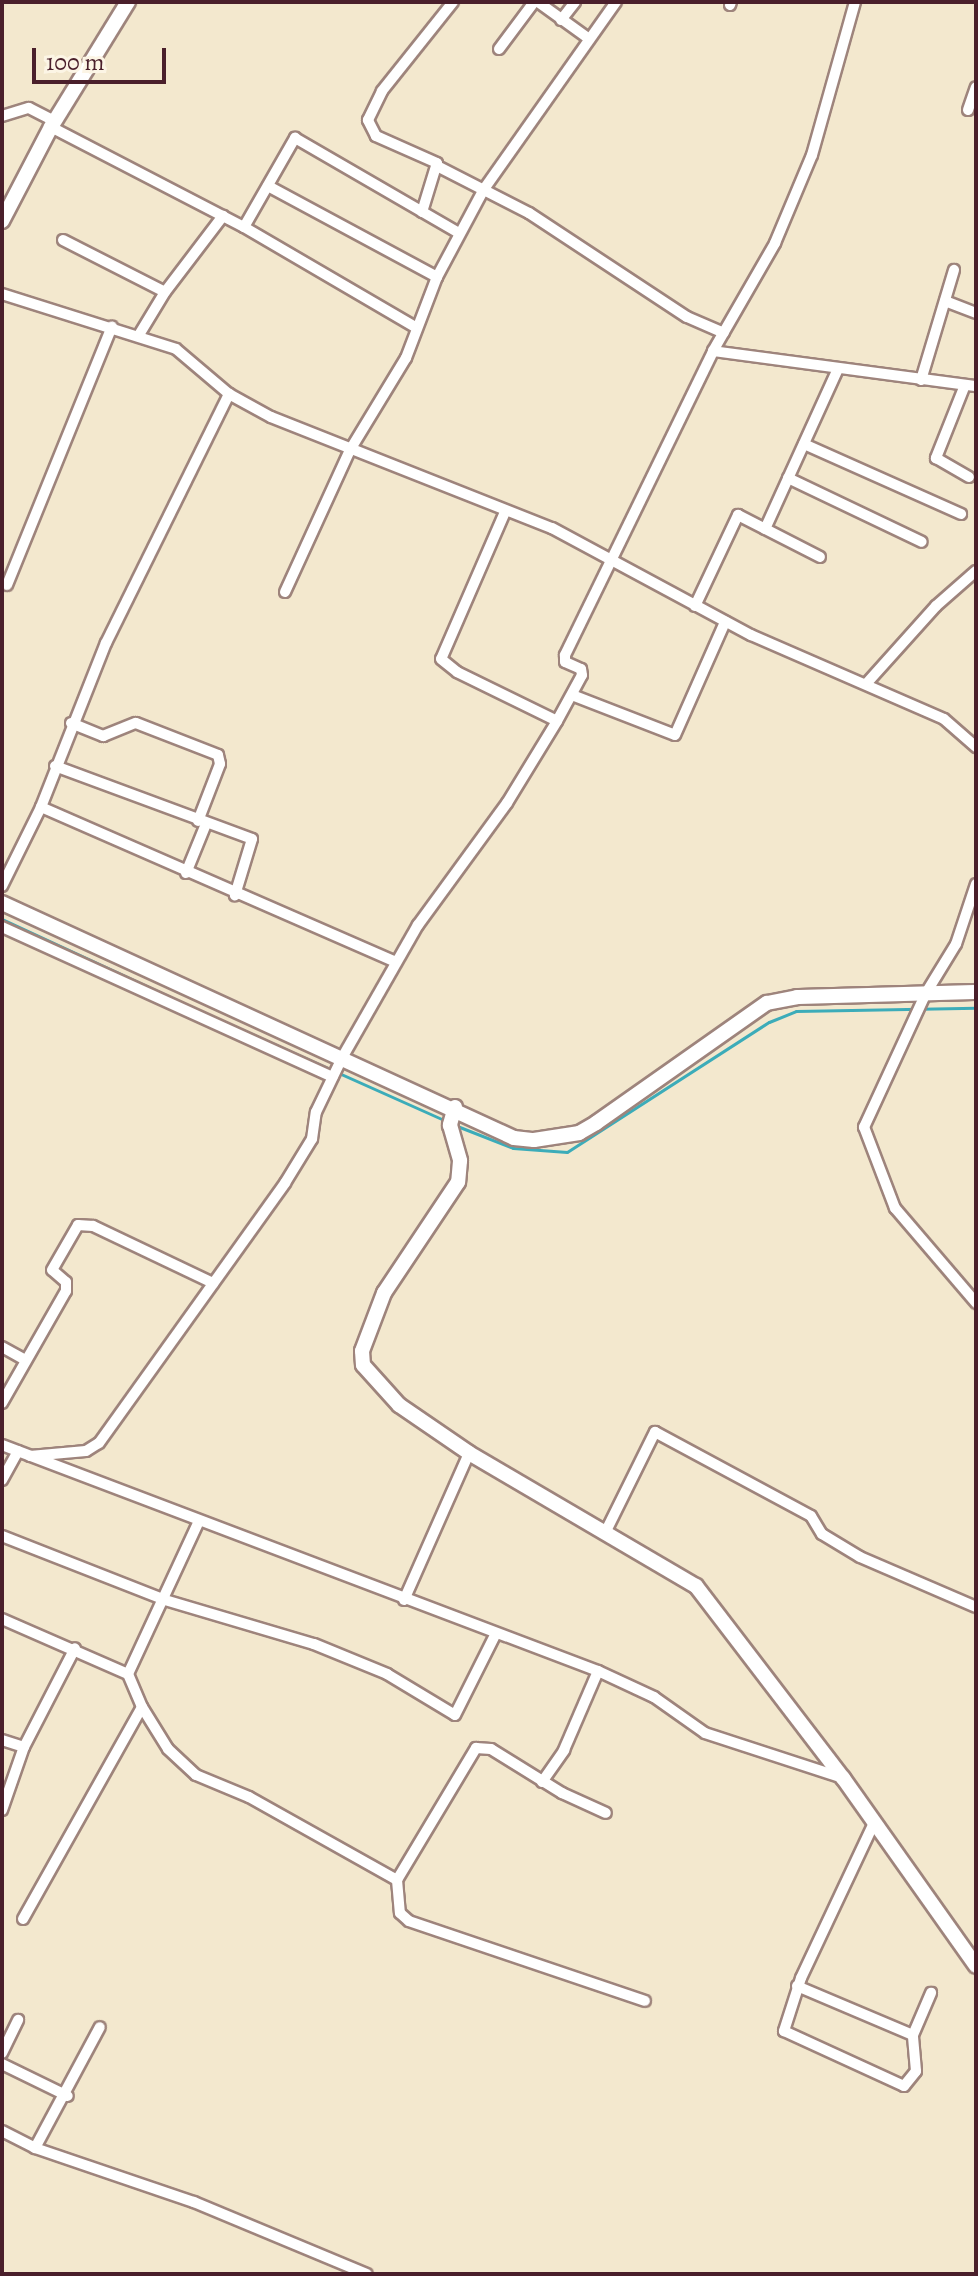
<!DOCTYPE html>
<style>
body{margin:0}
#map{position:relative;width:978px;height:2276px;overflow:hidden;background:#f3e8ce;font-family:Alegreya,serif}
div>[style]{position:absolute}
.stream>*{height:3px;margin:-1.5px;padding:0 1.5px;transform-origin:1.5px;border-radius:1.5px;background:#3cacb9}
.roads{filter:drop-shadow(2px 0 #9e847c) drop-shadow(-2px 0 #9e847c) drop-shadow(0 2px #9e847c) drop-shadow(0 -2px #9e847c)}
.street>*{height:10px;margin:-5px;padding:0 5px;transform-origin:5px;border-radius:5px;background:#fff}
.secondary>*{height:14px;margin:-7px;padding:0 7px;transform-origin:7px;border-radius:7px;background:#fff}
span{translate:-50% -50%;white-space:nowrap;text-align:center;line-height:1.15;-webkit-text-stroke:6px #fcf5e5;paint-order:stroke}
.frame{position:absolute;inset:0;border:4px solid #4a1f2b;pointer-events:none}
.scale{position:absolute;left:32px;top:48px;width:134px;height:36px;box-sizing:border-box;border:4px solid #4a1f2b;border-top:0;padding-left:10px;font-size:24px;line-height:28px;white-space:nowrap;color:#4a1f2b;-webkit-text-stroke:6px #fcf5e5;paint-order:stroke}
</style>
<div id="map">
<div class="stream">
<div style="left:2px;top:919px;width:216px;rotate:24.9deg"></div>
<div style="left:227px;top:1023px;width:240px;rotate:24.1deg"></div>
<div style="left:457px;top:1126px;width:60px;rotate:21.4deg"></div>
<div style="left:513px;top:1148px;width:54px;rotate:4.2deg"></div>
<div style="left:567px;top:1152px;width:240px;rotate:-32.8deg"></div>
<div style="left:769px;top:1022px;width:29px;rotate:-22deg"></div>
<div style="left:796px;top:1011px;width:180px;rotate:-1deg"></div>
</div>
<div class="roads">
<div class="street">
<div style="left:538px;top:2px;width:62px;rotate:35.8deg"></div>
<div style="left:730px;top:5px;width:3px;rotate:-72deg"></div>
<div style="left:561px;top:20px;width:23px;rotate:-52deg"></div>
<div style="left:499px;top:49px;width:59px;rotate:-53.3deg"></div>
<div style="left:968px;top:110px;width:24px;rotate:-71deg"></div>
<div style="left:2px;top:116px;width:28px;rotate:-17deg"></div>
<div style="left:29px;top:108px;width:28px;rotate:27deg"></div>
<div style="left:51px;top:127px;width:217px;rotate:27.4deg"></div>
<div style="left:244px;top:227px;width:200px;rotate:30.3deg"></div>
<div style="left:439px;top:167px;width:101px;rotate:27.1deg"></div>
<div style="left:529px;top:213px;width:189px;rotate:33.4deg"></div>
<div style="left:687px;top:317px;width:40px;rotate:23.4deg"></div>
<div style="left:268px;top:186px;width:192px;rotate:28.3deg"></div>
<div style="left:422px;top:212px;width:51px;rotate:-73deg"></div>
<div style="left:437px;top:163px;width:67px;rotate:-156.1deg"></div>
<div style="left:376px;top:136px;width:18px;rotate:-117deg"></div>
<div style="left:368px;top:120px;width:32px;rotate:-64deg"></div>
<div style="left:382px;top:91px;width:114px;rotate:-51.4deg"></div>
<div style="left:244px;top:227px;width:103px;rotate:-60.2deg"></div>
<div style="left:295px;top:138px;width:190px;rotate:30.1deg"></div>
<div style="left:63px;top:240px;width:114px;rotate:27deg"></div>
<div style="left:165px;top:292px;width:50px;rotate:121.2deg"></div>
<div style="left:165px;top:292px;width:96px;rotate:-52.7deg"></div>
<div style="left:2px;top:294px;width:182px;rotate:17.5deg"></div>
<div style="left:176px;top:349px;width:70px;rotate:40.3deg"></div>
<div style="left:229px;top:394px;width:48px;rotate:28.7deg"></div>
<div style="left:271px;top:417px;width:302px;rotate:21.6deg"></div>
<div style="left:552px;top:528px;width:226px;rotate:28.3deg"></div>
<div style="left:751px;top:635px;width:210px;rotate:23.5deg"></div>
<div style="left:944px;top:719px;width:43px;rotate:41.2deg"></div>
<div style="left:945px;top:301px;width:33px;rotate:21deg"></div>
<div style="left:713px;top:351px;width:265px;rotate:7.6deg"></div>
<div style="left:921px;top:380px;width:115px;rotate:-73.3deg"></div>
<div style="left:965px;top:385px;width:79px;rotate:111.7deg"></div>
<div style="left:936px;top:458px;width:38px;rotate:30deg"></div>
<div style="left:804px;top:444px;width:172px;rotate:24deg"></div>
<div style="left:788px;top:478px;width:148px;rotate:25.5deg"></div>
<div style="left:505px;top:512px;width:160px;rotate:113.5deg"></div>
<div style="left:441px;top:659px;width:21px;rotate:39deg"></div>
<div style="left:457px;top:672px;width:111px;rotate:26.1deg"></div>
<div style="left:765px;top:529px;width:174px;rotate:-65.5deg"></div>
<div style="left:7px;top:585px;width:279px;rotate:-67.9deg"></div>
<div style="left:285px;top:592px;width:156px;rotate:-65.4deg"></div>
<div style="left:350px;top:450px;width:108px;rotate:-58.7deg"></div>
<div style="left:406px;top:358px;width:87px;rotate:-69.1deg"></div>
<div style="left:437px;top:277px;width:100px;rotate:-61.9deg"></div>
<div style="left:484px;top:189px;width:229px;rotate:-54.8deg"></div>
<div style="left:695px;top:606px;width:101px;rotate:-64.7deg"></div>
<div style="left:738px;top:515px;width:92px;rotate:27.1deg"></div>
<div style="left:866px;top:684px;width:105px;rotate:-48.1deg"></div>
<div style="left:936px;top:606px;width:53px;rotate:-41.2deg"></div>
<div style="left:572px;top:695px;width:110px;rotate:21.2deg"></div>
<div style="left:675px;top:735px;width:124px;rotate:-66.1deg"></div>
<div style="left:71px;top:723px;width:35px;rotate:22deg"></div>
<div style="left:103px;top:736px;width:35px;rotate:-22deg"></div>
<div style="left:136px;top:723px;width:88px;rotate:21.3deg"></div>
<div style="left:218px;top:755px;width:9px;rotate:77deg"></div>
<div style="left:220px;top:764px;width:61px;rotate:111.1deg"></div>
<div style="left:55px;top:766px;width:210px;rotate:20.3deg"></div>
<div style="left:252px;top:839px;width:59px;rotate:106.9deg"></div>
<div style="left:41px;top:807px;width:387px;rotate:23.6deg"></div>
<div style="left:186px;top:873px;width:53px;rotate:-67.8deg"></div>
<div style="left:976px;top:884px;width:63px;rotate:108.4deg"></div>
<div style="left:956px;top:944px;width:57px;rotate:121.5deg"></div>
<div style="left:926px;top:993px;width:148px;rotate:114.8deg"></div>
<div style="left:864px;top:1127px;width:87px;rotate:69.1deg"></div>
<div style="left:895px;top:1208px;width:125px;rotate:49.5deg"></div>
<div style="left:2px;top:886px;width:88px;rotate:-63.7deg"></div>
<div style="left:41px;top:807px;width:176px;rotate:-68.4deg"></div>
<div style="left:106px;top:643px;width:278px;rotate:-63.7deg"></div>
<div style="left:2px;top:927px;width:363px;rotate:24.4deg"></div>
<div style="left:2px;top:1347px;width:26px;rotate:29deg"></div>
<div style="left:2px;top:1403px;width:129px;rotate:-60.3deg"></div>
<div style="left:66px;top:1291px;width:9px;rotate:-90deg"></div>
<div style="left:66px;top:1282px;width:18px;rotate:-139deg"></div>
<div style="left:52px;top:1270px;width:52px;rotate:-60deg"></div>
<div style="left:78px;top:1225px;width:15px;rotate:4deg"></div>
<div style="left:93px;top:1226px;width:133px;rotate:25.4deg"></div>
<div style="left:2px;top:1445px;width:637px;rotate:20.77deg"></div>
<div style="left:598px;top:1671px;width:62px;rotate:24.9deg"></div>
<div style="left:654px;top:1697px;width:62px;rotate:35.2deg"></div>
<div style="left:705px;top:1733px;width:145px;rotate:18.1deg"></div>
<div style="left:30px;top:1456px;width:56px;rotate:-5.1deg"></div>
<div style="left:86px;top:1451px;width:15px;rotate:-32deg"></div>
<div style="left:99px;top:1443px;width:320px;rotate:-54.4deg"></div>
<div style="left:285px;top:1183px;width:52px;rotate:-58.5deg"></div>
<div style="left:312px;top:1139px;width:27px;rotate:-82deg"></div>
<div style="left:316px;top:1112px;width:60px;rotate:-64.3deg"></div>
<div style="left:342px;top:1058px;width:153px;rotate:-60.3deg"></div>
<div style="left:418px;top:925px;width:151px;rotate:-53.9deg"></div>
<div style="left:507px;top:803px;width:96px;rotate:-58.6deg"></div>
<div style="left:557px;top:721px;width:52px;rotate:-61.5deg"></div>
<div style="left:582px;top:675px;width:6px;rotate:-99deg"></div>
<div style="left:581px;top:669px;width:17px;rotate:-156deg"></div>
<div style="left:565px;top:662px;width:7px;rotate:-90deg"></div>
<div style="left:565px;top:655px;width:338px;rotate:-64deg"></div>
<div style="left:713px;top:351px;width:125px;rotate:-60.1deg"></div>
<div style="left:775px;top:243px;width:95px;rotate:-67.2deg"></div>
<div style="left:812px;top:155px;width:159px;rotate:-74.3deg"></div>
<div style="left:2px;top:1480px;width:33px;rotate:-61deg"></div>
<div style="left:605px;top:1533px;width:113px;rotate:-63.7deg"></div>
<div style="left:655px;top:1432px;width:177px;rotate:28.3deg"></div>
<div style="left:811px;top:1516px;width:21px;rotate:59deg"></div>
<div style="left:822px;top:1534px;width:44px;rotate:31.2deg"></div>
<div style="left:860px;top:1557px;width:126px;rotate:23.3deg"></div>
<div style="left:2px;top:1536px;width:175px;rotate:21.4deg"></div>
<div style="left:165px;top:1600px;width:155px;rotate:16.5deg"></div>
<div style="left:314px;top:1644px;width:79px;rotate:22.3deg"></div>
<div style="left:387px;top:1674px;width:79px;rotate:31.1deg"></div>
<div style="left:455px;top:1715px;width:89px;rotate:-63.4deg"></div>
<div style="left:404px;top:1600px;width:161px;rotate:-66.1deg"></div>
<div style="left:2px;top:1619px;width:137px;rotate:23.6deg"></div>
<div style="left:128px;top:1674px;width:169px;rotate:-65.1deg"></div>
<div style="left:128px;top:1674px;width:36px;rotate:67deg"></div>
<div style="left:142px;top:1707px;width:49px;rotate:58.2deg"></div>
<div style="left:168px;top:1749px;width:38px;rotate:43deg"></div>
<div style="left:196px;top:1775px;width:57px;rotate:22.5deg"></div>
<div style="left:249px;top:1797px;width:170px;rotate:29.3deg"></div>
<div style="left:397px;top:1880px;width:154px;rotate:-59.1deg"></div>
<div style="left:476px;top:1748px;width:15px;rotate:4deg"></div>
<div style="left:491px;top:1749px;width:84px;rotate:31.8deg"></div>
<div style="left:562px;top:1793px;width:48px;rotate:24.4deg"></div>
<div style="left:2px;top:1740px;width:23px;rotate:18deg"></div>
<div style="left:542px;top:1782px;width:39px;rotate:-55deg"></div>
<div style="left:564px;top:1750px;width:86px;rotate:-66.7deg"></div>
<div style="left:2px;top:1810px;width:67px;rotate:-70.8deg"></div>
<div style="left:24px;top:1747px;width:111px;rotate:-62.7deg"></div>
<div style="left:874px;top:1823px;width:171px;rotate:115.2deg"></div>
<div style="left:801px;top:1978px;width:56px;rotate:107.8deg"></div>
<div style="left:784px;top:2031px;width:132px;rotate:24.6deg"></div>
<div style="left:904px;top:2086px;width:19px;rotate:-51deg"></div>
<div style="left:916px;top:2071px;width:36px;rotate:-95deg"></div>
<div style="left:913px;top:2035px;width:46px;rotate:-66.8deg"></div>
<div style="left:397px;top:1880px;width:33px;rotate:85deg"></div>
<div style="left:400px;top:1913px;width:12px;rotate:42deg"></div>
<div style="left:409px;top:1921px;width:249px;rotate:18.7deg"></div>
<div style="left:23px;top:1919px;width:243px;rotate:-60.7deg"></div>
<div style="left:797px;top:1986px;width:126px;rotate:22.9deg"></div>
<div style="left:2px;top:2053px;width:37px;rotate:-64deg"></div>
<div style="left:2px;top:2064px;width:73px;rotate:25.9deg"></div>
<div style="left:2px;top:2131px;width:37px;rotate:27deg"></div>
<div style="left:35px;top:2148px;width:168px;rotate:18.8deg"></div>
<div style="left:194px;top:2202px;width:187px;rotate:22.6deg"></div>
<div style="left:35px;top:2148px;width:137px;rotate:-61.8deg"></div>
</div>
<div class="secondary">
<div style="left:2px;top:221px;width:106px;rotate:-62.5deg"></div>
<div style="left:51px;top:127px;width:147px;rotate:-58.4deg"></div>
<div style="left:2px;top:903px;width:563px;rotate:24.65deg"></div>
<div style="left:514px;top:1138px;width:20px;rotate:6deg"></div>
<div style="left:534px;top:1140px;width:46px;rotate:-8.8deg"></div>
<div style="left:579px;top:1133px;width:20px;rotate:-30deg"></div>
<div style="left:596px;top:1123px;width:209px;rotate:-35.1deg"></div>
<div style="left:767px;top:1003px;width:31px;rotate:-11deg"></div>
<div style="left:797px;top:997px;width:179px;rotate:-1.6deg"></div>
<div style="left:455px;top:1107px;width:19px;rotate:106deg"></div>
<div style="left:450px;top:1125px;width:37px;rotate:74deg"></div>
<div style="left:460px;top:1161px;width:21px;rotate:95deg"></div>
<div style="left:458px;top:1182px;width:133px;rotate:123.7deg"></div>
<div style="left:384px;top:1293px;width:62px;rotate:110.8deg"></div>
<div style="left:362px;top:1351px;width:14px;rotate:86deg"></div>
<div style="left:363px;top:1365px;width:54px;rotate:48deg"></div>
<div style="left:399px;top:1405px;width:85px;rotate:34.4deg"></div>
<div style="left:469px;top:1453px;width:263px;rotate:30.4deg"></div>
<div style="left:696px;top:1586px;width:242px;rotate:52.6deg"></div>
<div style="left:843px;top:1778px;width:230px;rotate:54.7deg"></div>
</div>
</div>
<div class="frame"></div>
<div class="scale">100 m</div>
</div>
